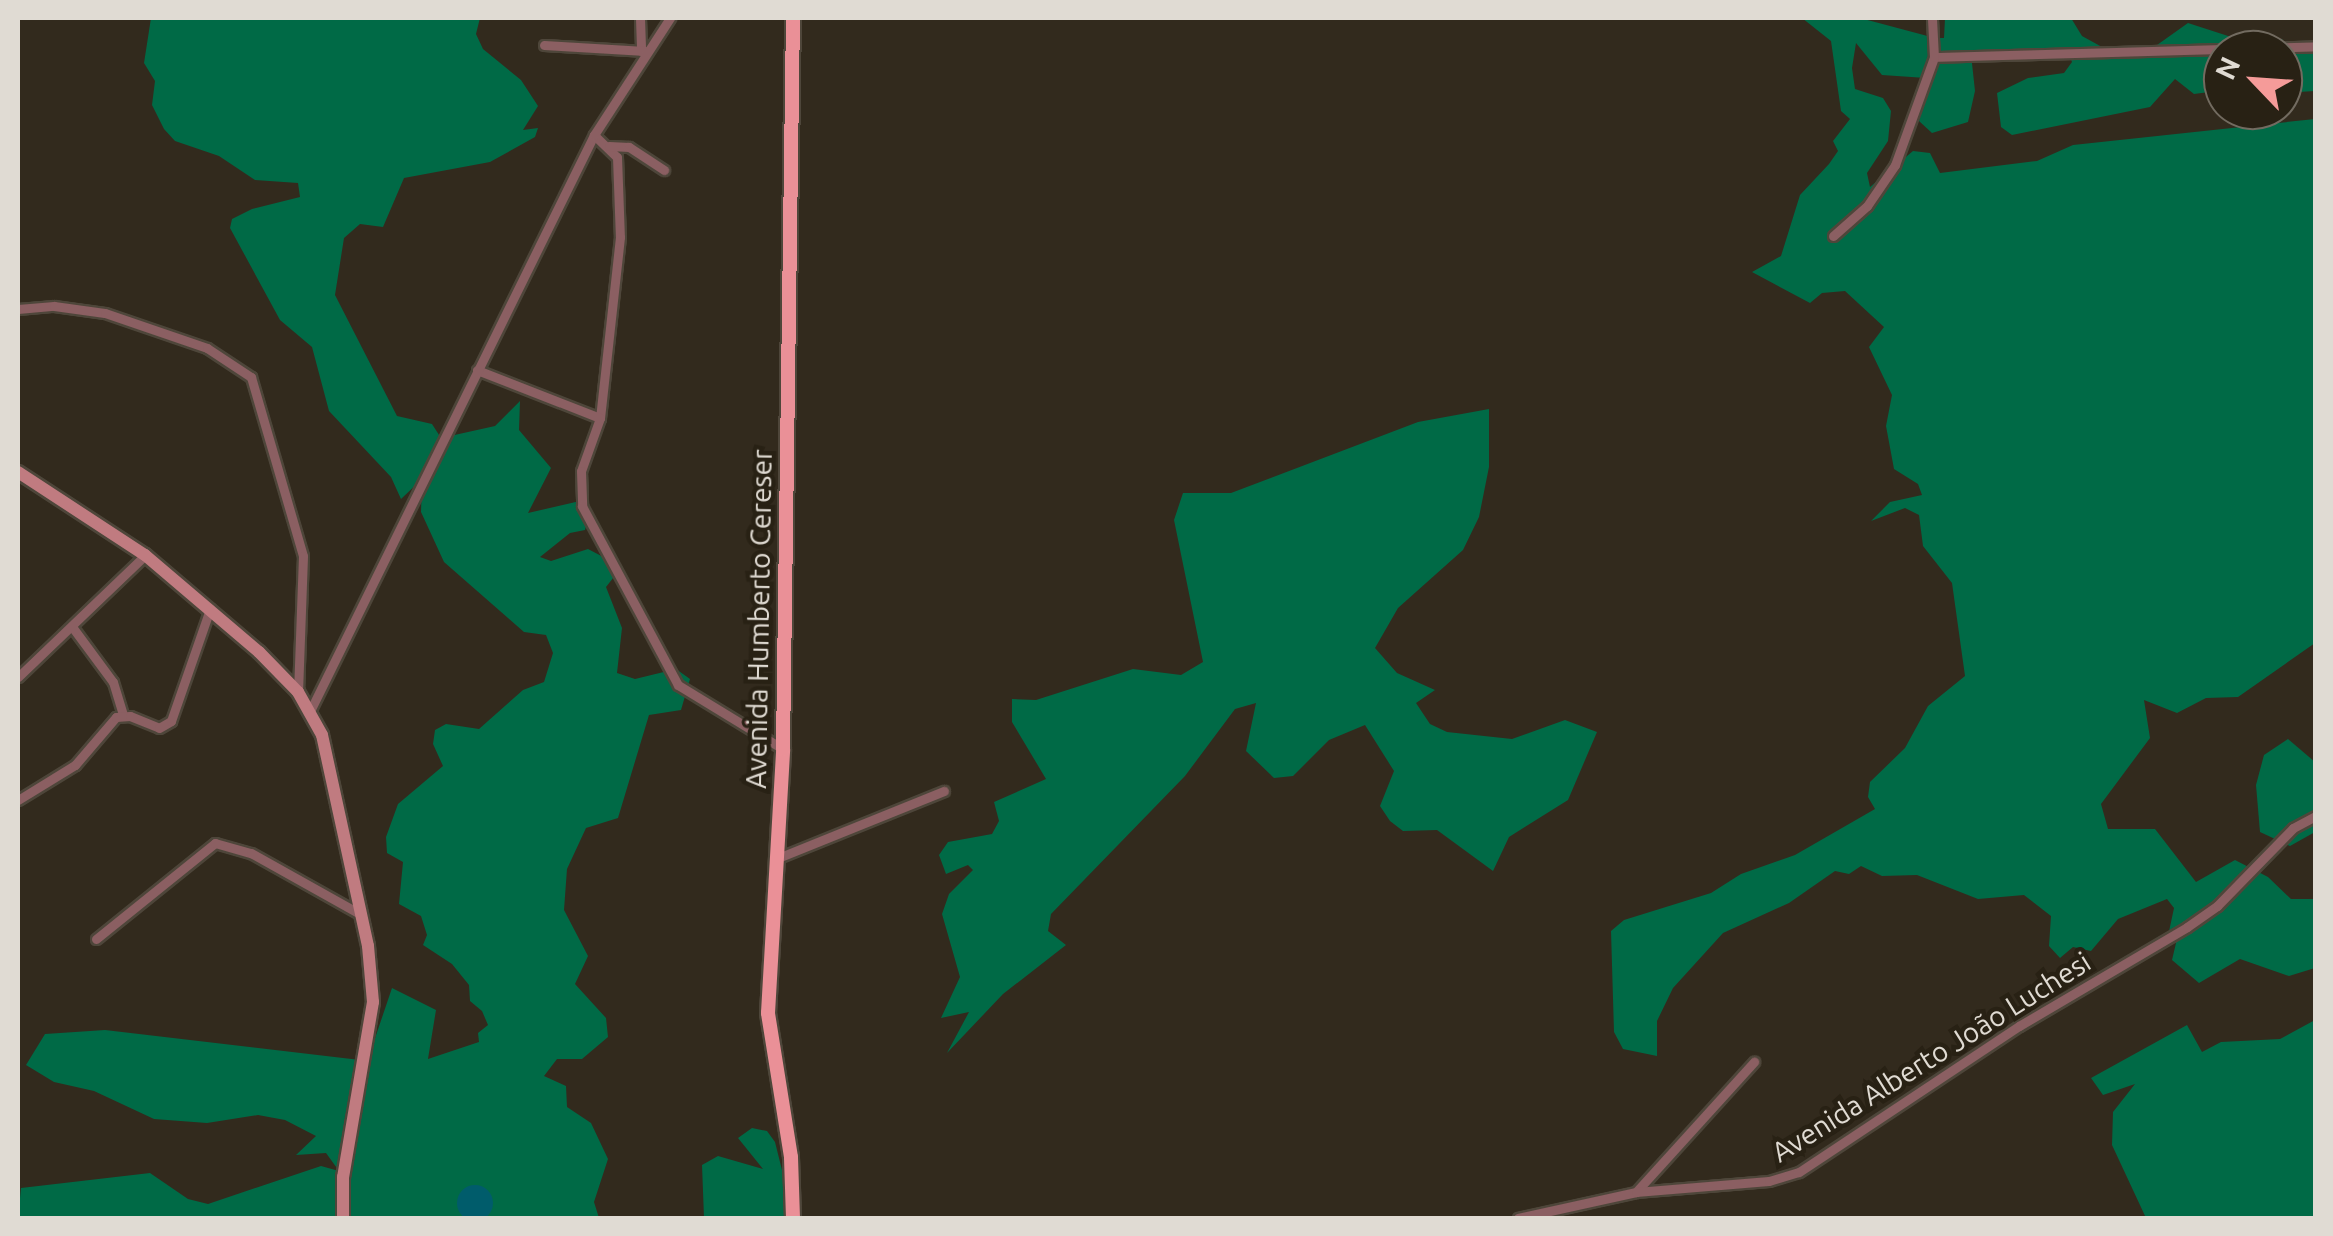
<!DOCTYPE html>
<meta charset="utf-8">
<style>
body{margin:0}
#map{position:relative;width:2333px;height:1236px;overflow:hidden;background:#322a1d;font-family:Ubuntu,sans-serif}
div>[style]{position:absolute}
.forest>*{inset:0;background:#006a46}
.water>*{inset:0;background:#005c6b}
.round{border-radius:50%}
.roads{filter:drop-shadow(2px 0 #4e463a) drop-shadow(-2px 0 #4e463a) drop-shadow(0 2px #4e463a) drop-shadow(0 -2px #4e463a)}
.street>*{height:9px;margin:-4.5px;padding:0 4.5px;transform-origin:4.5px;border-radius:4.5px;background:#8b5f62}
.secondary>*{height:12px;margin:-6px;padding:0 6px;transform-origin:6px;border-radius:6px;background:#c07b80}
.primary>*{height:14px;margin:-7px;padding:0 7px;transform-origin:7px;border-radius:7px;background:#ea9097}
span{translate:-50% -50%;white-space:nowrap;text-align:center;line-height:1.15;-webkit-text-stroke:9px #282114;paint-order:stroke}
.street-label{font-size:28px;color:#e0dbd3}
.frame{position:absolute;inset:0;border:20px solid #e0dbd3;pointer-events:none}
.north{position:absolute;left:2203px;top:30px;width:100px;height:100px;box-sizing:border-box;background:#282114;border:2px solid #726b60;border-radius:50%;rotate:295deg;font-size:28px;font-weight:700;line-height:40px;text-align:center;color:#e0dbd3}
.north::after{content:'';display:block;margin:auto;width:35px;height:45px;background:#f59b99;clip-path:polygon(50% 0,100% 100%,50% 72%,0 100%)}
</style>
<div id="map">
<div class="forest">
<div style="clip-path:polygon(151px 18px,480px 18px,476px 34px,483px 49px,521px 80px,538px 106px,523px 130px,538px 128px,535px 137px,490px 162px,404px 178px,383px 227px,360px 224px,344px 238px,335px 295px,397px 416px,432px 424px,441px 438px,495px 426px,520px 401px,519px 430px,551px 468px,528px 513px,580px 501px,591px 510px,585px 530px,570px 533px,540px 557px,551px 561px,588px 549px,609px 560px,617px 573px,606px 587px,622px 628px,617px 673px,635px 679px,676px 669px,690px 679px,681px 710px,649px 715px,618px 818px,586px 828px,567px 869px,564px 910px,588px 956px,575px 984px,606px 1018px,608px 1037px,582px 1059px,557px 1059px,544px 1076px,566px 1086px,567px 1107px,591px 1123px,608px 1159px,594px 1202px,599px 1218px,18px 1218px,21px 1188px,150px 1173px,188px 1199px,208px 1204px,321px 1166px,339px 1171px,326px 1153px,296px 1155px,316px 1136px,285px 1120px,258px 1115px,207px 1123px,154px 1119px,94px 1091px,54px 1082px,26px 1065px,45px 1034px,105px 1030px,360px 1060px,372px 1047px,392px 988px,436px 1010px,428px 1059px,479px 1042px,478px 1033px,488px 1025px,482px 1011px,470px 1001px,469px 985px,452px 964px,423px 945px,427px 935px,421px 916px,399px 904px,403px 862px,387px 853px,386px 837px,398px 804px,443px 766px,433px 744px,435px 730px,446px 724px,479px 729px,523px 690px,544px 682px,553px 653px,546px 635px,524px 632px,444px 562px,421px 512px,422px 479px,401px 499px,391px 477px,329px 411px,312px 347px,280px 320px,230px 228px,232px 219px,252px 209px,300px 197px,298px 183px,255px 180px,219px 156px,175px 141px,164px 129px,152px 105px,155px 81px,144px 63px)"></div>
<div style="clip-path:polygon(1802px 18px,1860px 18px,1935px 38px,1944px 38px,1945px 18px,2071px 18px,2082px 36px,2102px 47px,2135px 52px,2150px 50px,2188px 23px,2259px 46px,2282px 39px,2289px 50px,2315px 54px,2315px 91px,2283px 93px,2283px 50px,2223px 50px,2223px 99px,2217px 91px,2194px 94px,2175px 79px,2150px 107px,2012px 135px,2001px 127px,1997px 93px,2028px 78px,2064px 73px,2072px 62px,2069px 55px,1971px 54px,1975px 91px,1968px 122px,1932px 133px,1919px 121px,1926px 78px,1882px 75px,1856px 43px,1852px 68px,1855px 89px,1883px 98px,1891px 111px,1888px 141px,1867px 173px,1870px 187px,1913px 151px,1930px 153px,1940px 173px,2037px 161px,2073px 145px,2315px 119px,2315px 643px,2238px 697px,2206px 698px,2177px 713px,2144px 700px,2150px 738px,2101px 804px,2108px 829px,2155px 829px,2196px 882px,2235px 860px,2268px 877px,2291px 899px,2315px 899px,2315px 968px,2289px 976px,2240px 959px,2199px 983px,2172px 960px,2176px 943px,2168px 936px,2174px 908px,2167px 899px,2118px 919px,2091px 951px,2073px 947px,2060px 958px,2049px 946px,2051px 916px,2024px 895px,1978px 899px,1917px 875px,1882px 876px,1861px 866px,1849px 874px,1835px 871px,1789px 903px,1723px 933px,1673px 988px,1657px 1021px,1657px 1056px,1623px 1049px,1614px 1032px,1611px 931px,1624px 920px,1711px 893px,1741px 874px,1795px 855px,1875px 809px,1868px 797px,1870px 782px,1905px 748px,1928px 706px,1965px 676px,1952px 583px,1923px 546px,1919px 515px,1905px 508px,1871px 521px,1890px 502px,1922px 495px,1918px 484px,1894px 469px,1886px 426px,1892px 395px,1869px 347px,1884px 327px,1845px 291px,1822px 293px,1810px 303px,1752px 272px,1781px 256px,1800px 195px,1829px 164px,1838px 151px,1833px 141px,1850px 119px,1841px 111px,1831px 41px)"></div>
<div style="clip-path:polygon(1489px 409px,1489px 467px,1479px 517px,1463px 550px,1398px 608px,1375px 648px,1397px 673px,1435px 690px,1416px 703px,1430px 724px,1447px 732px,1512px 739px,1565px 720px,1597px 732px,1568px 800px,1509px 837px,1493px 871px,1437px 830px,1403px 831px,1390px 821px,1380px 806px,1394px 771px,1365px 725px,1329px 740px,1293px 776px,1274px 778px,1246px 751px,1256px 703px,1235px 709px,1185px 776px,1051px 914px,1048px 931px,1066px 945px,1003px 994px,947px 1053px,969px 1012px,941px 1018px,960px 977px,942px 914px,949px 894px,973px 870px,968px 865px,946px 874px,939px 855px,948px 842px,992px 834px,999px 821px,994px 802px,1046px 779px,1012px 722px,1012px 699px,1036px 700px,1133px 669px,1181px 675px,1203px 662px,1174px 520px,1183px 493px,1231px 493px,1418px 422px)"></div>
<div style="clip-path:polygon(2288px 739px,2315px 762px,2315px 832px,2290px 846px,2260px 832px,2256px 785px,2264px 755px)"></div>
<div style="clip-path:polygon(2315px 1020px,2315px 1218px,2146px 1218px,2112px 1145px,2113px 1112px,2135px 1084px,2103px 1095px,2091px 1078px,2187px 1025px,2202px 1052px,2221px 1042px,2280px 1039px)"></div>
<div style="clip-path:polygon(752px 1128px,767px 1131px,775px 1142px,794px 1218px,704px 1218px,702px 1165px,718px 1156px,763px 1169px,738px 1138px)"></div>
</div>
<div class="water">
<div class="round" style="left:457px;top:1185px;width:36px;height:36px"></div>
</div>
<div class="roads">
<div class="street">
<div style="left:640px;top:18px;width:33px;rotate:88deg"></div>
<div style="left:544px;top:45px;width:101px;rotate:3.4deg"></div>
<div style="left:1934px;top:57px;width:382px;rotate:-1.6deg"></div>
<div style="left:594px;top:135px;width:32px;rotate:44deg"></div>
<div style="left:617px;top:157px;width:80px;rotate:87.9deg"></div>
<div style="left:620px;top:237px;width:182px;rotate:96.3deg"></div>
<div style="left:600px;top:418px;width:56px;rotate:109.7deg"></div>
<div style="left:581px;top:471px;width:35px;rotate:88deg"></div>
<div style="left:582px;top:506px;width:203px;rotate:61.8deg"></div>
<div style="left:678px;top:685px;width:123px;rotate:31.4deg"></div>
<div style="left:609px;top:146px;width:20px;rotate:3deg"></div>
<div style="left:629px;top:147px;width:42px;rotate:33.3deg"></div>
<div style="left:1833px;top:236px;width:45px;rotate:-41.4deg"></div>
<div style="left:1867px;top:206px;width:50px;rotate:-55.7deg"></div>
<div style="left:1895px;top:165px;width:115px;rotate:-70.1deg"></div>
<div style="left:1934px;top:57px;width:39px;rotate:-93deg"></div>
<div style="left:18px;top:309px;width:36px;rotate:-5deg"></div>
<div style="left:54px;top:306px;width:51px;rotate:7.8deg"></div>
<div style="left:105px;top:313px;width:108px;rotate:18.9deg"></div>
<div style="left:207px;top:348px;width:53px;rotate:33.4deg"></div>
<div style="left:251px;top:377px;width:186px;rotate:73.8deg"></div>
<div style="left:303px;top:556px;width:136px;rotate:92.1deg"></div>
<div style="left:477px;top:370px;width:132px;rotate:21.3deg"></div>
<div style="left:73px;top:628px;width:67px;rotate:53.5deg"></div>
<div style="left:113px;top:682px;width:34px;rotate:73deg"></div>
<div style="left:18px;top:677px;width:176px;rotate:-43.8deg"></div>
<div style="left:311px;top:709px;width:640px;rotate:-63.76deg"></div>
<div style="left:594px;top:135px;width:140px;rotate:-57deg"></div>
<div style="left:18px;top:800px;width:67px;rotate:-31.6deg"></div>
<div style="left:75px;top:765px;width:63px;rotate:-49.5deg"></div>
<div style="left:116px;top:717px;width:14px;rotate:-4deg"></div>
<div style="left:130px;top:716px;width:31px;rotate:22deg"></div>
<div style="left:159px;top:728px;width:14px;rotate:-30deg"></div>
<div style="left:171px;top:721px;width:119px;rotate:-70.8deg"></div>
<div style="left:778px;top:858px;width:179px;rotate:-22deg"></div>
<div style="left:96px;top:939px;width:153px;rotate:-38.9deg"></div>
<div style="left:215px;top:843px;width:37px;rotate:16deg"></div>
<div style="left:251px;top:853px;width:127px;rotate:29.2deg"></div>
<div style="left:1636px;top:1192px;width:176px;rotate:-47.8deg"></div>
<div style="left:1518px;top:1218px;width:121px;rotate:-12.4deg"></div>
<div style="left:1636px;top:1192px;width:133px;rotate:-4.7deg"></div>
<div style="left:1769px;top:1181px;width:31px;rotate:-17deg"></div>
<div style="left:1799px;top:1172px;width:264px;rotate:-33.6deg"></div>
<div style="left:2019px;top:1026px;width:195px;rotate:-30.5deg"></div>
<div style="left:2187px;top:927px;width:37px;rotate:-35deg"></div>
<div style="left:2217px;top:906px;width:109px;rotate:-45.7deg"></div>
<div style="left:2293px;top:828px;width:26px;rotate:-28deg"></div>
</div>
<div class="secondary">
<div style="left:18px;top:472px;width:152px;rotate:33.2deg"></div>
<div style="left:145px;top:555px;width:150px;rotate:40.4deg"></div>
<div style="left:259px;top:652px;width:56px;rotate:45.7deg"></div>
<div style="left:298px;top:692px;width:49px;rotate:60.8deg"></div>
<div style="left:322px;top:735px;width:216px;rotate:77.7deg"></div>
<div style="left:368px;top:946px;width:56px;rotate:84.9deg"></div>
<div style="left:373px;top:1002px;width:178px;rotate:99.7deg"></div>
<div style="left:343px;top:1177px;width:41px;rotate:90deg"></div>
</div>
<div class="primary">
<div style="left:793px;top:1218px;width:61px;rotate:-91.9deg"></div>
<div style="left:791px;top:1157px;width:146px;rotate:-99.1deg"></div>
<div style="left:768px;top:1013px;width:264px;rotate:-86.7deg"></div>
<div style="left:783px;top:749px;width:731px;rotate:-89.22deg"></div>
</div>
</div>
<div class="street-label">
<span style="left:759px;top:619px;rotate:-89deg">Avenida Humberto Cereser</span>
<span style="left:1931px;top:1057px;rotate:-32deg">Avenida Alberto João Luchesi</span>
</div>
<div class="frame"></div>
<div class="north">N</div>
</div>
